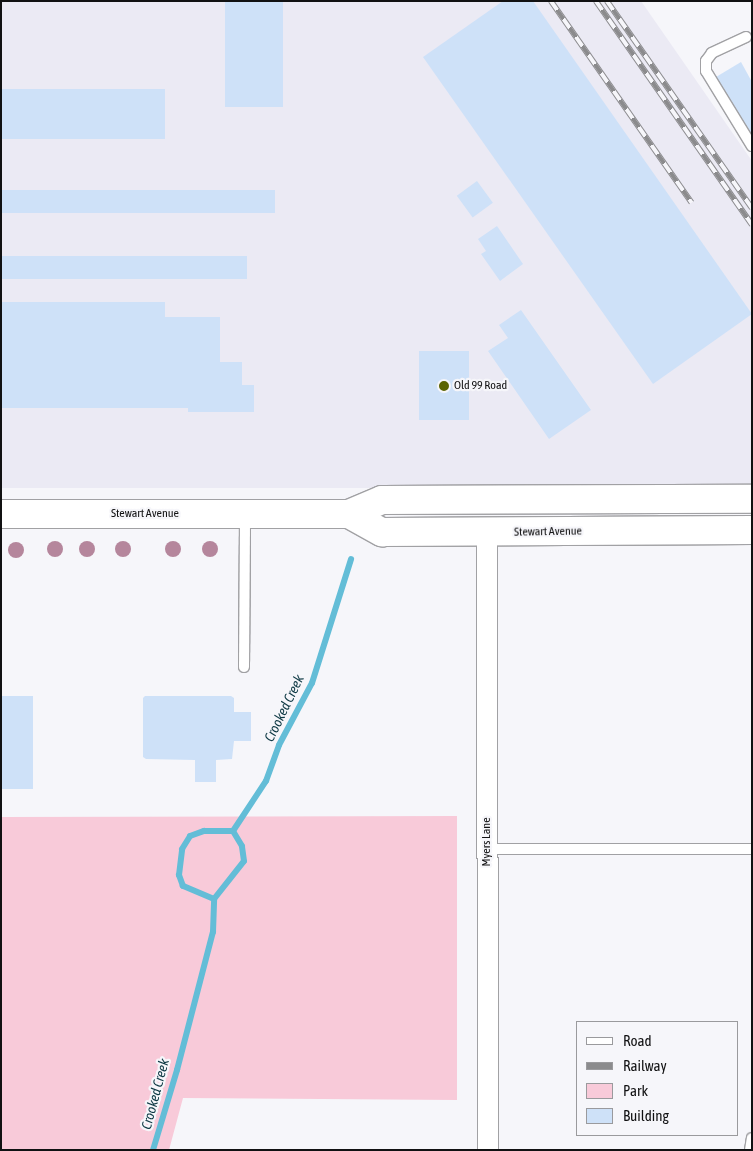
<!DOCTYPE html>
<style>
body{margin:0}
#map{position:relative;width:753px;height:1151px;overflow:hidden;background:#f6f6fa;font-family:"Asap Condensed",sans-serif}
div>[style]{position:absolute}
.built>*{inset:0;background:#ebeaf4}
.green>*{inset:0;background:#f8cad9}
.stream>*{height:6px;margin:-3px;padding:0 3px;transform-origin:3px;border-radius:3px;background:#63bdd7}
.building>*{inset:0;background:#cee1f8;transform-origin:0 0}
.roads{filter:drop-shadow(1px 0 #a1a1a4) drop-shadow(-1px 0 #a1a1a4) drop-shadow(0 1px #a1a1a4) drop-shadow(0 -1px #a1a1a4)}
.service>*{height:10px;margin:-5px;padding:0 5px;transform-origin:5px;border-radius:5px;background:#fff}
.minor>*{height:20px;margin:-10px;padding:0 10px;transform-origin:10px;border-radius:10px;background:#fff}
.secondary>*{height:28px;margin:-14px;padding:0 14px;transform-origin:14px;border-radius:14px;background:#fff}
.rail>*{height:5.5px;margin-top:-2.75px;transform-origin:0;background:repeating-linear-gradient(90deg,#f6f6fa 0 11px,#8b8b8d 0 22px);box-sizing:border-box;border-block:1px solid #8b8b8d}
.trees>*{width:16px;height:16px;margin:-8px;border-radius:50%;background:#b5869c}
.dots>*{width:14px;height:14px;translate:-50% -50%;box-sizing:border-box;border:2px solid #f6f6fa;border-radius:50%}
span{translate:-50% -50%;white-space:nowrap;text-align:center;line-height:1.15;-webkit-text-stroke:4.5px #f6f6fa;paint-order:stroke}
.poi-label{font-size:12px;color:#111112}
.left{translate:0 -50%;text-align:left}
.street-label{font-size:12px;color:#111112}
.water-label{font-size:14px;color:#0e3944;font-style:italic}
.frame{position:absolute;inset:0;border:2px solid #111112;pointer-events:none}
.legend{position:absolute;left:576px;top:1021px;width:162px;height:115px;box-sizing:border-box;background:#f6f6fa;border:1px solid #9a9a9d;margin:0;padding:6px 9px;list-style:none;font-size:15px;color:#111112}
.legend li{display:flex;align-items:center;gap:10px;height:25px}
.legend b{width:25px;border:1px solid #9a9a9d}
</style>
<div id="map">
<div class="built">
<div style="clip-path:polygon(1px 1px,641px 1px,752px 161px,752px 488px,1px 488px)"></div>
</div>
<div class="green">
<div style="clip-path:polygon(457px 816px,457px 1100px,183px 1098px,169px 1150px,1px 1150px,1px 817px)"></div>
</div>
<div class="stream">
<div style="left:214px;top:899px;width:34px;rotate:-157deg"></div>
<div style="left:183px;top:886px;width:12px;rotate:-110deg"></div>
<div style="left:179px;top:875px;width:26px;rotate:-83deg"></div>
<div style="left:182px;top:849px;width:15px;rotate:-58deg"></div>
<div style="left:190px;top:836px;width:15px;rotate:-20deg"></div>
<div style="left:204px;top:831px;width:29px"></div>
<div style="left:153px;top:1150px;width:84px;rotate:-73.3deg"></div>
<div style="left:177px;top:1070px;width:143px;rotate:-75.4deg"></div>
<div style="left:213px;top:932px;width:33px;rotate:-88deg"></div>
<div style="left:214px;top:899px;width:48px;rotate:-51.7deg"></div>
<div style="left:244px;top:861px;width:15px;rotate:-98deg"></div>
<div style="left:242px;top:846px;width:17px;rotate:-121deg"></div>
<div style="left:233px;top:831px;width:60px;rotate:-56.6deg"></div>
<div style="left:266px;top:781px;width:38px;rotate:-70deg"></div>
<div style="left:279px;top:745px;width:70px;rotate:-62deg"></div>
<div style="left:312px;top:683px;width:130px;rotate:-72.5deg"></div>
</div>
<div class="building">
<div style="left:225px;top:1px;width:58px;height:106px"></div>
<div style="clip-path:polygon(503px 1px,533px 1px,752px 314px,653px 384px,423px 57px)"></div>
<div style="clip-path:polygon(741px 62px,752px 82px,752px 135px,716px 77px)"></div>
<div style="left:1px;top:89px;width:164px;height:50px"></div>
<div style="left:477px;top:181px;width:27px;height:25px;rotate:54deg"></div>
<div style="left:1px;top:190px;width:274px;height:23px"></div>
<div style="clip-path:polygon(497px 226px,523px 264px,500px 281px,481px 254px,486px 251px,478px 239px)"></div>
<div style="left:1px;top:256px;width:246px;height:23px"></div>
<div style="clip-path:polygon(1px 302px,165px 302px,165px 317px,220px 317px,220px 362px,242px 362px,242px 385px,254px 385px,254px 412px,188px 412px,188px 408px,1px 408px)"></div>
<div style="clip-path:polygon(521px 310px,591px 410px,549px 439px,488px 351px,508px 338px,499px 325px)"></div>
<div style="left:419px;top:351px;width:50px;height:69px"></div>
<div style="left:1px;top:696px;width:32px;height:93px"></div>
<div style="clip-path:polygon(145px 696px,231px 696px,234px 698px,234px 712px,251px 712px,251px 741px,234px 741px,232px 759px,216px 760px,216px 782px,195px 782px,195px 760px,146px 759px,143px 757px,143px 698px)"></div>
</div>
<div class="roads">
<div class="service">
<div style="left:746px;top:37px;width:38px;rotate:155deg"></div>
<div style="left:712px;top:53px;width:10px;rotate:127deg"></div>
<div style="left:706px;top:61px;width:10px;rotate:90deg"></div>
<div style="left:706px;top:71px;width:88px;rotate:58.5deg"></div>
<div style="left:244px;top:667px;width:152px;rotate:-89.6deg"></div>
<div style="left:487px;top:849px;width:265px"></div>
<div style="left:750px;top:1150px;width:12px;rotate:-81deg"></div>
</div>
<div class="minor">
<div style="left:487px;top:533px;width:617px;rotate:89.91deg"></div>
</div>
<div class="secondary">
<div style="left:1px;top:514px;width:348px"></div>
<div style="left:349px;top:514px;width:36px;rotate:-23deg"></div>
<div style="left:382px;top:500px;width:370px;rotate:-0.2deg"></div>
<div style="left:349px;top:514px;width:38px;rotate:29deg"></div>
<div style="left:382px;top:532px;width:370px;rotate:-0.3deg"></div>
</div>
</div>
<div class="rail">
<div style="left:551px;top:1px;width:246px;rotate:55.1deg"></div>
<div style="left:596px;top:1px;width:273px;rotate:55.1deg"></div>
<div style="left:607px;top:1px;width:253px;rotate:55deg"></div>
</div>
<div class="trees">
<div style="left:55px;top:549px"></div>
<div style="left:87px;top:549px"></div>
<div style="left:123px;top:549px"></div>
<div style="left:173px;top:549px"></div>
<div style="left:210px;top:549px"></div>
<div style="left:16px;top:550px"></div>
</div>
<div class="dots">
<div style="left:444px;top:386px;background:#5a6301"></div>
</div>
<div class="poi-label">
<span class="left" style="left:454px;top:386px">Old 99 Road</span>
</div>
<div class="street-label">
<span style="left:145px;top:514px">Stewart Avenue</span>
<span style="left:548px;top:532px;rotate:-1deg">Stewart Avenue</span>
<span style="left:487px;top:842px;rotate:-90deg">Myers Lane</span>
</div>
<div class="water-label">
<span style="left:284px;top:708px;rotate:-64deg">Crooked Creek</span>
<span style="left:155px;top:1094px;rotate:-75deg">Crooked Creek</span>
</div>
<div class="frame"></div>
<ul class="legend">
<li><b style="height:6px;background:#fff"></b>Road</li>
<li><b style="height:6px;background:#8b8b8d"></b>Railway</li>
<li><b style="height:14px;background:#f8cad9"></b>Park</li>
<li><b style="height:14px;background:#cee1f8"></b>Building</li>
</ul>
</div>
